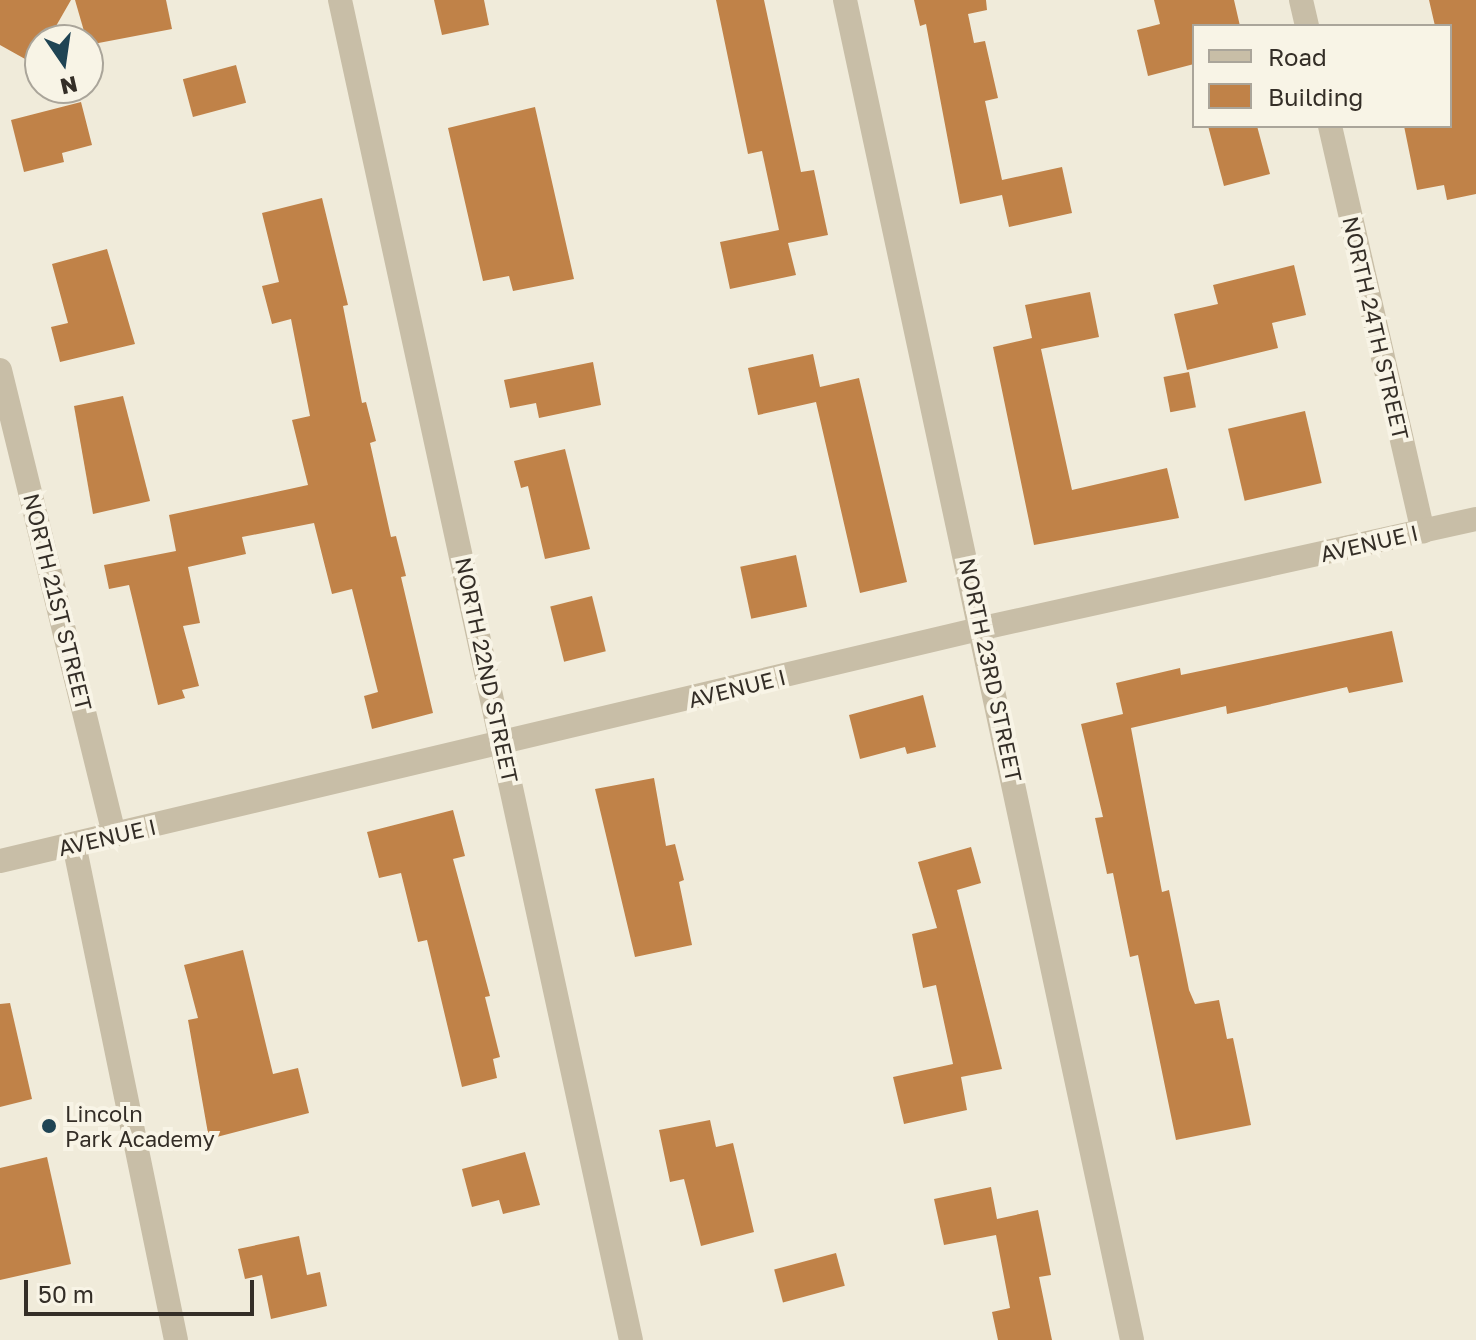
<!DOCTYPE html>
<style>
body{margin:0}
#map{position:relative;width:1476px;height:1340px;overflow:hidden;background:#f0ebda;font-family:"Golos Text",sans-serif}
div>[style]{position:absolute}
.building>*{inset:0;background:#c08248;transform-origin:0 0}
.minor>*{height:24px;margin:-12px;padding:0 12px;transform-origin:12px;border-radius:12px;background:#c8bea7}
.dots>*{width:22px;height:22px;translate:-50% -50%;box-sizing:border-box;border:4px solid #f8f4e6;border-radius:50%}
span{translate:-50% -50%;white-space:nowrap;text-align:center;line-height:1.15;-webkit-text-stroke:8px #f8f4e6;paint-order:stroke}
.street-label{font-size:22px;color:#342e27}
.poi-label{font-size:22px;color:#342e27}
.left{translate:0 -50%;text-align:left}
.legend{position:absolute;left:1192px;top:24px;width:260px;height:104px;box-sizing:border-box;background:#f8f4e6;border:2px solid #aaa59a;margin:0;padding:10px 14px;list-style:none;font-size:24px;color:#342e27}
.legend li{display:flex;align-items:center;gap:16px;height:40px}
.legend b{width:40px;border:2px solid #aaa59a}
.north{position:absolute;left:24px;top:24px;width:80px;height:80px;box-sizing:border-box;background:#f8f4e6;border:2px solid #aaa59a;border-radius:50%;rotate:167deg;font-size:22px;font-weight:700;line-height:32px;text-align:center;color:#342e27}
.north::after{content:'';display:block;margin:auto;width:28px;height:36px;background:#1f4454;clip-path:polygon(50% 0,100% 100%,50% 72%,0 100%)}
.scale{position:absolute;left:24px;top:1280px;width:230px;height:36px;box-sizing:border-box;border:4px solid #342e27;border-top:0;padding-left:10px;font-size:24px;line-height:28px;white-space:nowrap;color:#342e27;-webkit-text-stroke:6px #f8f4e6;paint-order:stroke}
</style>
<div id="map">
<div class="building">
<div style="clip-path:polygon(0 0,71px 0,48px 40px,40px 40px,34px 64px,0 45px)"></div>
<div style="clip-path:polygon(75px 0,166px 0,172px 29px,88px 45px)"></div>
<div style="clip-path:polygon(434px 0,484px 0,489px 25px,442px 35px)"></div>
<div style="clip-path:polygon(716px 0,764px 0,801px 172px,814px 170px,828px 235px,788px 243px,796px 275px,730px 289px,720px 242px,779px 230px,762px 151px,748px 154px)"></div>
<div style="clip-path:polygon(914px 0,986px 0,987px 10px,968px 14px,974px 43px,985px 41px,998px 98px,985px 101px,1002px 180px,1062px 167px,1072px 213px,1009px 227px,1002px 195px,960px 204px,926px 24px,920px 26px)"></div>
<div style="clip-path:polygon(1154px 0,1234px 0,1240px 26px,1194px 26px,1194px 64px,1148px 76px,1137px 30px,1160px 24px)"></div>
<div style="clip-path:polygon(1429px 0,1476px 0,1476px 194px,1447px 200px,1444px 185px,1417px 190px,1404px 126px,1450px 126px,1450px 26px,1435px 26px)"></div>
<div style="left:236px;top:65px;width:39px;height:55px;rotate:75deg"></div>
<div style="clip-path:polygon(81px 102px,92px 145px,62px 153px,64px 162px,24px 172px,11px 120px)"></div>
<div style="clip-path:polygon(535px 107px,574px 279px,513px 291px,509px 276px,483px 281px,448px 128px)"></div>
<div style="clip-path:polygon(1208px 126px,1257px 126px,1270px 174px,1224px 186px)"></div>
<div style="clip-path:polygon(322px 198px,348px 305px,343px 306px,362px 403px,366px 402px,376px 441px,370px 443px,391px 537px,396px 536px,406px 576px,401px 577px,433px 713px,372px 729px,364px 696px,378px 692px,352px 589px,332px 594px,314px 523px,242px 537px,246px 554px,188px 567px,200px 623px,183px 626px,199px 686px,182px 690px,185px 698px,158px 705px,129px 585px,109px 589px,104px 565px,176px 551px,169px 515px,308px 485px,292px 420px,310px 416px,291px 319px,272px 324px,262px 286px,279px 282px,262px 213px)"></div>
<div style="clip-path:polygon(107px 249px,135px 344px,60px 362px,51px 327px,68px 323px,52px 264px)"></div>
<div style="clip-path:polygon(1294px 265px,1306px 315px,1272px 323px,1278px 348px,1187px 370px,1174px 314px,1218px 304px,1213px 285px)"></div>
<div style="clip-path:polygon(1090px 292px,1099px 337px,1041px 349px,1072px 490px,1167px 468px,1179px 518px,1034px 545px,993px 347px,1032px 338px,1025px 305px)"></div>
<div style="clip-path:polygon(813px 354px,820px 387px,859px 378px,907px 582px,860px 593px,816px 402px,758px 415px,748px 368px)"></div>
<div style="clip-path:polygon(593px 362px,601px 405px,539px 418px,536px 403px,510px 408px,504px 380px)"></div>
<div style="left:1189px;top:372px;width:36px;height:26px;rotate:79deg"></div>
<div style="clip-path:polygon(123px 396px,150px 501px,93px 514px,74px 406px)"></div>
<div style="left:1305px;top:411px;width:74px;height:79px;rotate:77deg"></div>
<div style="clip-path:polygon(565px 449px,590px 549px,545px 559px,528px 486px,521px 488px,514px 461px)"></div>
<div style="left:796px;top:555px;width:53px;height:57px;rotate:78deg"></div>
<div style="left:592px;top:596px;width:57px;height:43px;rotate:76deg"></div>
<div style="clip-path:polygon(1392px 631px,1403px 682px,1349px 693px,1347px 687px,1227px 714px,1226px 706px,1131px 728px,1162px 892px,1169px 890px,1189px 990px,1195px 1004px,1219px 1000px,1227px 1039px,1233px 1038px,1251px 1125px,1176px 1140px,1138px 955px,1130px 957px,1113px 873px,1107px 874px,1095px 818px,1103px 817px,1081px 724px,1123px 714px,1116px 683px,1180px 668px,1181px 675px)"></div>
<div style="clip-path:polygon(923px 695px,936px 747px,907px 754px,905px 747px,860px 759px,849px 715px)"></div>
<div style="clip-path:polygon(654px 778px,666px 846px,675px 844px,684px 880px,679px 882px,692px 945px,635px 957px,595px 789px)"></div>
<div style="clip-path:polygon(453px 810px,465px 856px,453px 859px,490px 996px,485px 997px,500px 1057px,493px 1059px,497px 1078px,462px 1087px,427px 940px,418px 942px,401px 873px,379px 878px,367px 832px)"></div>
<div style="clip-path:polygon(971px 847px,981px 883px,957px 890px,1002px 1069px,961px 1077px,967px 1110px,904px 1124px,893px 1077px,953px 1064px,936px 985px,923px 988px,912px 934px,937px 928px,918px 862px)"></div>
<div style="clip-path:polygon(243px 950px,273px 1074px,298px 1068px,309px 1113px,209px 1139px,188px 1020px,198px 1018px,184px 965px)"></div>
<div style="clip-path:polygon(10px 1003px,32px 1099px,0 1107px,0 1004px)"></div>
<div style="clip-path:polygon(710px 1120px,716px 1147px,733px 1143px,754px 1232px,701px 1246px,684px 1179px,670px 1182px,659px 1130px)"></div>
<div style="clip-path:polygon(525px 1152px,540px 1205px,503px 1214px,499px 1200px,472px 1207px,462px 1169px)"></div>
<div style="clip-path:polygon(47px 1157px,71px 1264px,0 1280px,0 1168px)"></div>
<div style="clip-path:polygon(991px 1187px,997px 1219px,1038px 1210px,1051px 1275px,1039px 1277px,1052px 1340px,998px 1340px,992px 1312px,1010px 1308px,996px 1235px,944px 1245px,934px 1199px)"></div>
<div style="clip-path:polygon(299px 1236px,307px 1275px,320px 1272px,327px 1306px,271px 1319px,262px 1275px,245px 1279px,238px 1249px)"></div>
<div style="left:836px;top:1253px;width:34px;height:64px;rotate:75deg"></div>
</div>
<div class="minor">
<div style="left:340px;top:0;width:1371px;rotate:77.75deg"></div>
<div style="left:845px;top:0;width:1370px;rotate:77.91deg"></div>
<div style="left:1301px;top:0;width:27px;rotate:77deg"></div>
<div style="left:1330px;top:126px;width:416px;rotate:77.1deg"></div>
<div style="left:0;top:370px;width:479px;rotate:76.2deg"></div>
<div style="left:74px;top:844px;width:506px;rotate:78.38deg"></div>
<div style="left:0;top:861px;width:1010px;rotate:-13.33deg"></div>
<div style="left:983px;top:628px;width:505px;rotate:-12.47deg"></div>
</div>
<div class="dots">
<div style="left:49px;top:1126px;background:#1f4454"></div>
</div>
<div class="street-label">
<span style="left:1376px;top:328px;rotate:77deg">NORTH 24TH STREET</span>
<span style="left:1369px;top:543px;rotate:-13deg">AVENUE I</span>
<span style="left:58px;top:602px;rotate:76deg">NORTH 21ST STREET</span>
<span style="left:487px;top:670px;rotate:78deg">NORTH 22ND STREET</span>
<span style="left:991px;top:670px;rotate:78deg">NORTH 23RD STREET</span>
<span style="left:737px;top:688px;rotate:-14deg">AVENUE I</span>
<span style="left:107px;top:837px;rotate:-13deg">AVENUE I</span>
</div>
<div class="poi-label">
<span class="left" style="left:65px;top:1126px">Lincoln<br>Park Academy</span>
</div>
<ul class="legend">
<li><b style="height:10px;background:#c8bea7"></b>Road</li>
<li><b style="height:22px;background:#c08248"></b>Building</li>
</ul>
<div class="north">N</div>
<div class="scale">50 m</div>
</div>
